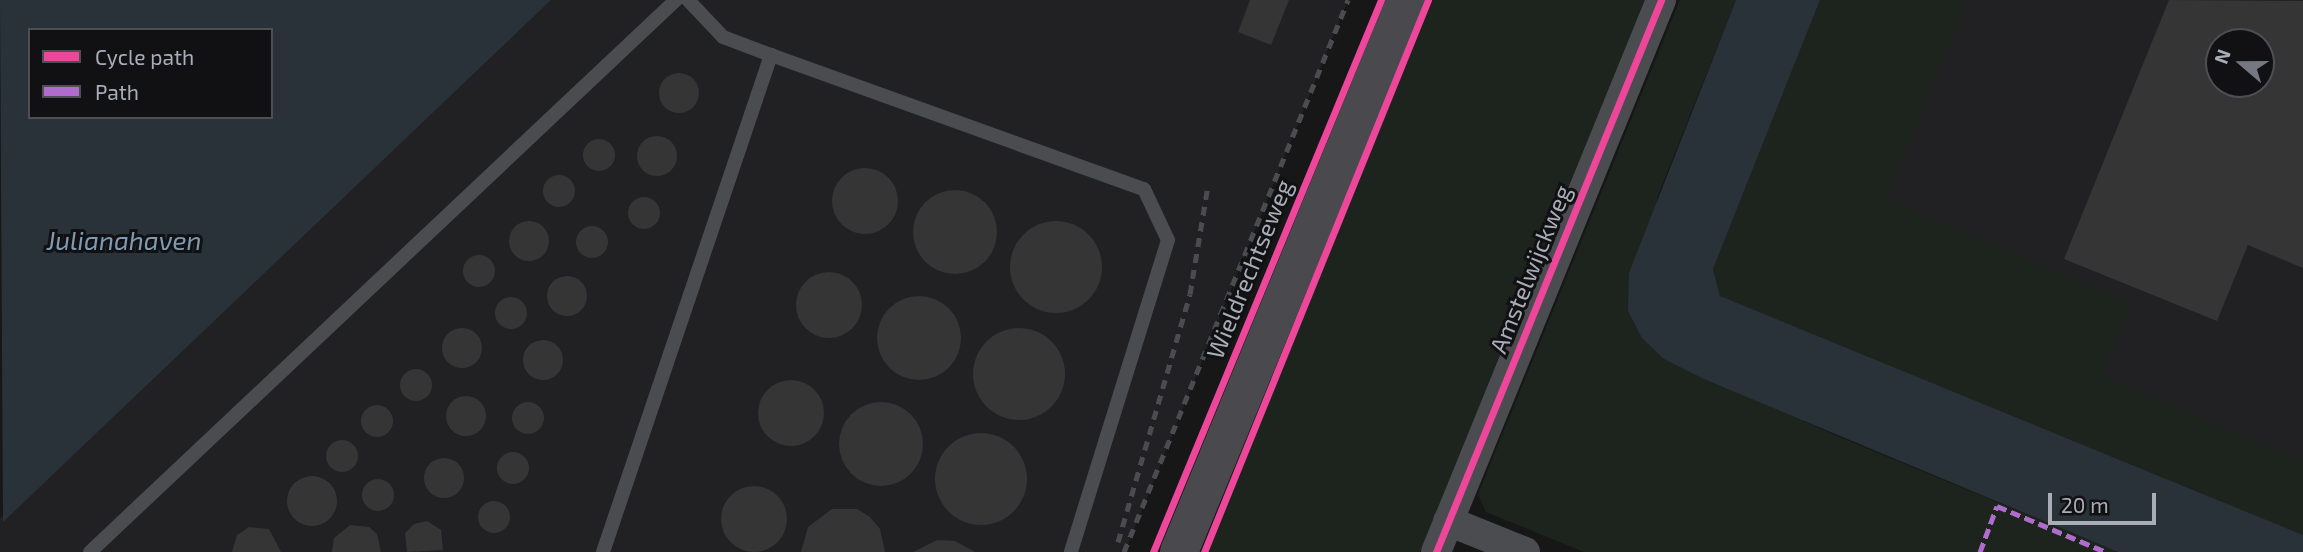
<!DOCTYPE html>
<style>
body{margin:0}
#map{position:relative;width:2303px;height:552px;overflow:hidden;background:#171717;font-family:"Exo 2",sans-serif}
div>[style]{position:absolute}
.built>*{inset:0;background:#212123}
.green>*{inset:0;background:#1d241e}
.water>*{inset:0;background:#2a3239}
.building>*{inset:0;background:#353536}
.round{border-radius:50%}
.lane>*{height:14px;margin:-7px;padding:0 7px;transform-origin:7px;border-radius:7px;background:#4b4c50}
.street>*{height:30px;margin:-15px;padding:0 15px;transform-origin:15px;border-radius:15px;background:#4b4c50}
.secondary>*{height:38px;margin:-19px;padding:0 19px;transform-origin:19px;border-radius:19px;background:#4a4a4e}
.rail>*{height:5px;margin-top:-2.5px;transform-origin:0;background:repeating-linear-gradient(90deg,#4b4c4f 0 9px,transparent 0 16px)}
.quiet>*{height:5px;margin-top:-2.5px;transform-origin:0;background:repeating-linear-gradient(90deg,#b06ccc 0 10px,transparent 0 15px)}
.cycleway>*{height:7px;margin:-3.5px;padding:0 3.5px;transform-origin:3.5px;border-radius:3.5px;background:#ed469a}
span{translate:-50% -50%;white-space:nowrap;text-align:center;line-height:1.15;-webkit-text-stroke:6px #111113;paint-order:stroke}
.street-label{font-size:24px;color:#a8adb8}
.water-label{font-size:26px;color:#7f9bb3;font-style:italic}
.legend{position:absolute;left:28px;top:28px;width:245px;height:91px;box-sizing:border-box;background:#111113;border:2px solid #4d4f55;margin:0;padding:9px 12px;list-style:none;font-size:21px;color:#a8adb8}
.legend li{display:flex;align-items:center;gap:14px;height:35px}
.legend b{width:35px;border:2px solid #4d4f55}
.north{position:absolute;left:2205px;top:28px;width:70px;height:70px;box-sizing:border-box;background:#111113;border:2px solid #4d4f55;border-radius:50%;rotate:290deg;font-size:19px;font-weight:700;line-height:28px;text-align:center;color:#a8adb8}
.north::after{content:'';display:block;margin:auto;width:24px;height:32px;background:#757880;clip-path:polygon(50% 0,100% 100%,50% 72%,0 100%)}
.scale{position:absolute;left:2048px;top:493px;width:108px;height:32px;box-sizing:border-box;border:4px solid #a8adb8;border-top:0;padding-left:9px;font-size:21px;line-height:24px;white-space:nowrap;color:#a8adb8;-webkit-text-stroke:5px #111113;paint-order:stroke}
</style>
<div id="map">
<div class="built">
<div style="clip-path:polygon(551px 0,1348px 0,1125px 552px,0 552px,0 518px)"></div>
<div style="clip-path:polygon(evenodd,1927px 0,2303px 0,2303px 494px,1813px 283px,1927px 0,2219px 42px,2261px 42px,2261px 84px,2219px 84px,2219px 42px)"></div>
</div>
<div class="green">
<div style="clip-path:polygon(1433px 0,1645px 0,1420px 552px,1205px 552px)"></div>
<div style="clip-path:polygon(1680px 0,1736px 0,1657px 198px,1664px 359px,1837px 436px,2118px 552px,1584px 552px,1486px 512px,1478px 494px)"></div>
<div style="clip-path:polygon(1820px 0,1968px 0,1887px 199px,2133px 304px,2102px 375px,2303px 461px,2303px 535px,1720px 296px,1713px 269px)"></div>
</div>
<div class="water">
<div style="clip-path:polygon(evenodd,0 0,551px 0,3px 522px,0 0,30px 30px,271px 30px,271px 117px,30px 117px,30px 30px)"></div>
<div style="clip-path:polygon(1736px 0,1820px 0,1713px 269px,1720px 296px,2303px 535px,2303px 552px,2118px 552px,1704px 379px,1664px 359px,1642px 338px,1628px 311px,1629px 273px)"></div>
</div>
<div class="building">
<div style="clip-path:polygon(1250px 0,1289px 0,1271px 45px,1238px 32px)"></div>
<div style="clip-path:polygon(evenodd,2169px 0,2303px 1px,2303px 268px,2248px 245px,2217px 321px,2064px 259px,2169px 0,2219px 42px,2261px 42px,2261px 84px,2219px 84px,2219px 42px)"></div>
<div class="round" style="left:659px;top:73px;width:40px;height:40px"></div>
<div class="round" style="left:637px;top:136px;width:40px;height:40px"></div>
<div class="round" style="left:583px;top:139px;width:32px;height:32px"></div>
<div class="round" style="left:832px;top:168px;width:66px;height:66px"></div>
<div class="round" style="left:543px;top:175px;width:32px;height:32px"></div>
<div class="round" style="left:913px;top:190px;width:84px;height:84px"></div>
<div class="round" style="left:628px;top:197px;width:32px;height:32px"></div>
<div class="round" style="left:509px;top:221px;width:40px;height:40px"></div>
<div class="round" style="left:1010px;top:221px;width:92px;height:92px"></div>
<div class="round" style="left:576px;top:226px;width:32px;height:32px"></div>
<div class="round" style="left:463px;top:255px;width:32px;height:32px"></div>
<div class="round" style="left:796px;top:272px;width:66px;height:66px"></div>
<div class="round" style="left:547px;top:276px;width:40px;height:40px"></div>
<div class="round" style="left:877px;top:296px;width:84px;height:84px"></div>
<div class="round" style="left:495px;top:297px;width:32px;height:32px"></div>
<div class="round" style="left:442px;top:328px;width:40px;height:40px"></div>
<div class="round" style="left:973px;top:328px;width:92px;height:92px"></div>
<div class="round" style="left:523px;top:340px;width:40px;height:40px"></div>
<div class="round" style="left:400px;top:369px;width:32px;height:32px"></div>
<div class="round" style="left:758px;top:380px;width:66px;height:66px"></div>
<div class="round" style="left:446px;top:396px;width:40px;height:40px"></div>
<div class="round" style="left:839px;top:402px;width:84px;height:84px"></div>
<div class="round" style="left:512px;top:402px;width:32px;height:32px"></div>
<div class="round" style="left:361px;top:405px;width:32px;height:32px"></div>
<div class="round" style="left:935px;top:433px;width:92px;height:92px"></div>
<div class="round" style="left:326px;top:440px;width:32px;height:32px"></div>
<div class="round" style="left:497px;top:452px;width:32px;height:32px"></div>
<div class="round" style="left:424px;top:458px;width:40px;height:40px"></div>
<div class="round" style="left:287px;top:476px;width:50px;height:50px"></div>
<div class="round" style="left:362px;top:479px;width:32px;height:32px"></div>
<div class="round" style="left:721px;top:486px;width:66px;height:66px"></div>
<div class="round" style="left:478px;top:501px;width:32px;height:32px"></div>
<div style="clip-path:polygon(832px 509px,857px 509px,870px 517px,880px 529px,885px 552px,801px 552px,808px 527px)"></div>
<div style="clip-path:polygon(427px 521px,441px 530px,443px 550px,407px 552px,405px 533px,414px 524px)"></div>
<div style="clip-path:polygon(350px 525px,369px 527px,377px 534px,381px 552px,332px 552px,334px 538px)"></div>
<div style="clip-path:polygon(249px 527px,269px 529px,281px 552px,232px 552px,237px 535px)"></div>
<div style="clip-path:polygon(937px 540px,955px 541px,975px 552px,913px 552px)"></div>
</div>
<div class="lane">
<div style="left:688px;top:0;width:51px;rotate:46.6deg"></div>
<div style="left:723px;top:37px;width:51px;rotate:20.6deg"></div>
<div style="left:90px;top:552px;width:805px;rotate:-43.29deg"></div>
<div style="left:603px;top:552px;width:525px;rotate:-71.32deg"></div>
<div style="left:771px;top:55px;width:396px;rotate:19.8deg"></div>
<div style="left:1144px;top:189px;width:56px;rotate:64.8deg"></div>
<div style="left:1168px;top:240px;width:327px;rotate:107.3deg"></div>
</div>
<div class="street">
<div style="left:1448px;top:521px;width:83px;rotate:21.9deg"></div>
<div style="left:1436px;top:552px;width:596px;rotate:-67.82deg"></div>
</div>
<div class="secondary">
<div style="left:1179px;top:552px;width:597px;rotate:-67.65deg"></div>
</div>
<div class="rail">
<div style="left:1118px;top:542px;width:258px;rotate:-73.8deg"></div>
<div style="left:1190px;top:294px;width:110px;rotate:-80.6deg"></div>
<div style="left:1124px;top:552px;width:596px;rotate:-67.91deg"></div>
</div>
<div class="quiet">
<div style="left:1980px;top:552px;width:49px;rotate:-69.7deg"></div>
<div style="left:1997px;top:506px;width:118px;rotate:22.9deg"></div>
</div>
<div class="cycleway">
<div style="left:1153px;top:552px;width:597px;rotate:-67.56deg"></div>
<div style="left:1204px;top:552px;width:596px;rotate:-67.91deg"></div>
<div style="left:1436px;top:552px;width:596px;rotate:-67.82deg"></div>
</div>
<div class="street-label">
<span style="left:1249px;top:269px;rotate:-68deg">Wieldrechtseweg</span>
<span style="left:1530px;top:269px;rotate:-68deg">Amstelwijckweg</span>
</div>
<div class="water-label">
<span style="left:124px;top:240px">Julianahaven</span>
</div>
<ul class="legend">
<li><b style="height:9px;background:#ed469a"></b>Cycle path</li>
<li><b style="height:9px;background:#b06ccc"></b>Path</li>
</ul>
<div class="north">N</div>
<div class="scale">20 m</div>
</div>
